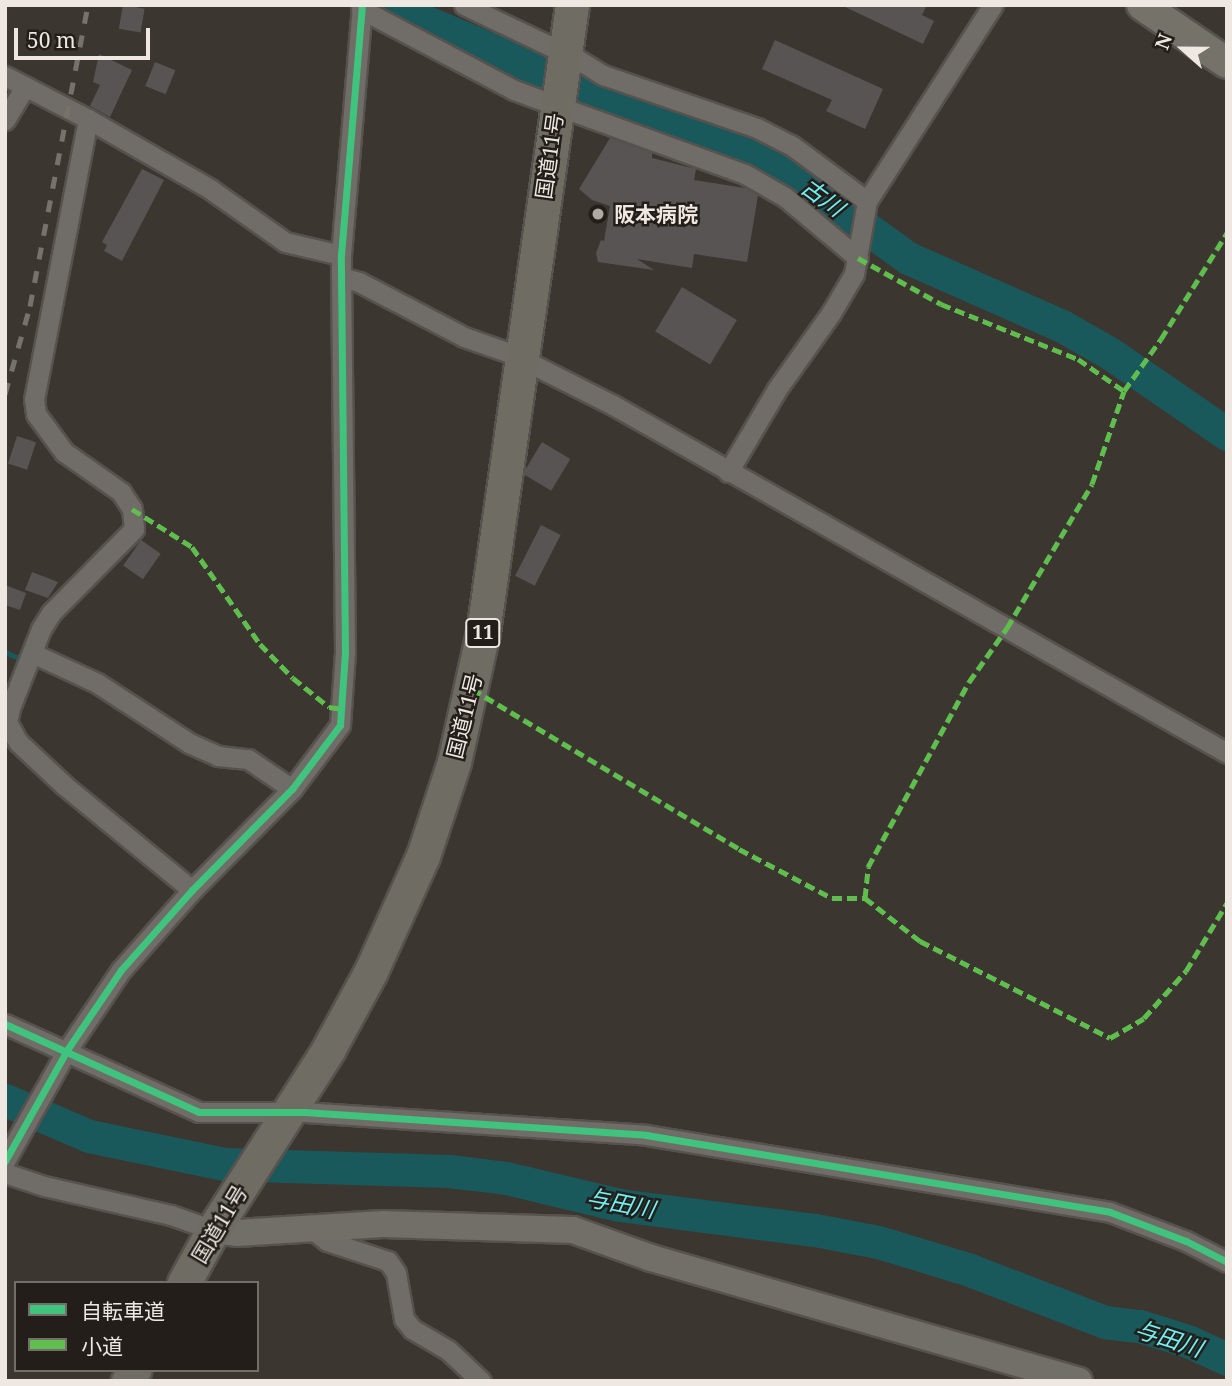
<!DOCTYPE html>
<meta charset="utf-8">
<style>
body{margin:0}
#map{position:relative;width:1232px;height:1386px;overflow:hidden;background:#3c3630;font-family:"Noto Serif","Noto Sans JP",serif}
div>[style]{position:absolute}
.stream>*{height:5px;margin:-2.5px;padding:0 2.5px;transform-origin:2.5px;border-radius:2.5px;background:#1a595b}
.river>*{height:33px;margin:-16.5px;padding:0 16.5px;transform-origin:16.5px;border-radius:16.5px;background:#1a595b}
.building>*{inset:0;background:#585453;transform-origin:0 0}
.roads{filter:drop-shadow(2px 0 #57524e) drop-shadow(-2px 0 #57524e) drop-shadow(0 2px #57524e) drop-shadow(0 -2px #57524e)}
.street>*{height:19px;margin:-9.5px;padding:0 9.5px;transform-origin:9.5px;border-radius:9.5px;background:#706c67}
.secondary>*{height:26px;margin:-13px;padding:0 13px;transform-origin:13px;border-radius:13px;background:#726e68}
.primary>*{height:30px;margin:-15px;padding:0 15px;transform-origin:15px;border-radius:15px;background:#75726a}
.highway>*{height:33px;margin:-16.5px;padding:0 16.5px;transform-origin:16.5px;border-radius:16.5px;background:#6f6d63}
.rail>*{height:5px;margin-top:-2.5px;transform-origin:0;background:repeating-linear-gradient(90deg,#76726c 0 12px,transparent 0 24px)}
.quiet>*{height:5px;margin-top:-2.5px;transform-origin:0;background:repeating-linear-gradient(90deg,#5fbe4e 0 10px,transparent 0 15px)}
.cycleway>*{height:7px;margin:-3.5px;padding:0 3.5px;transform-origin:3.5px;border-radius:3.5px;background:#40c37c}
.dots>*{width:19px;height:19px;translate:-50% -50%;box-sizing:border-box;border:4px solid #231e1a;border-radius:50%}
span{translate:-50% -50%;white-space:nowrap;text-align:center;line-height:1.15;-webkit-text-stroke:5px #231e1a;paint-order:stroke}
.shield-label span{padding:2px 5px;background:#231e1a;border:2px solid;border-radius:5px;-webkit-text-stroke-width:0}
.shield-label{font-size:19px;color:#eee7e2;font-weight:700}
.street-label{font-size:21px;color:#eee7e2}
.poi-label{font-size:21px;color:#eee7e2;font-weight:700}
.left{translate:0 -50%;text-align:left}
.water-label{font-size:23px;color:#71f0f4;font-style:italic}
.frame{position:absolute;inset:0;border:7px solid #eee7e2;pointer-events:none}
.legend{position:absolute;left:14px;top:1281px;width:245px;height:91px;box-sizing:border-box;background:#231e1a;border:2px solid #746e6a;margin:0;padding:9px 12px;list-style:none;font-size:21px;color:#eee7e2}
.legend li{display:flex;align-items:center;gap:14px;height:35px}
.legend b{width:35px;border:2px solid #746e6a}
.north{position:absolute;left:1148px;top:14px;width:70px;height:70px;-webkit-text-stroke:5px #231e1a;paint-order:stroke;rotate:291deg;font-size:19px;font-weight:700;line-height:28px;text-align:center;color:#eee7e2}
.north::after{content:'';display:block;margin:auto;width:24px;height:32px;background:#eee7e2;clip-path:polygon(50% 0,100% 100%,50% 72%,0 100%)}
.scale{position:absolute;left:14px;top:28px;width:136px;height:32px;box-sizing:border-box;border:4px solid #eee7e2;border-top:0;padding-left:9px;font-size:21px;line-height:24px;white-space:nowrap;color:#eee7e2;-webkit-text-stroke:5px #231e1a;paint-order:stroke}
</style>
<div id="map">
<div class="stream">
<div style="left:5px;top:652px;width:17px;rotate:24deg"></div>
</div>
<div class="river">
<div style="left:396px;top:5px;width:22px;rotate:32deg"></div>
<div style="left:415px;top:17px;width:246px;rotate:23deg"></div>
<div style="left:641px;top:113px;width:102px;rotate:17deg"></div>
<div style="left:739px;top:143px;width:63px;rotate:30.7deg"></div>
<div style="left:793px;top:175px;width:142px;rotate:35.8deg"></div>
<div style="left:908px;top:258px;width:168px;rotate:23.8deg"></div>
<div style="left:1062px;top:326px;width:56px;rotate:29.7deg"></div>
<div style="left:1111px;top:354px;width:141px;rotate:34.6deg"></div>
<div style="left:5px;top:1100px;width:91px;rotate:23.2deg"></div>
<div style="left:89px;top:1136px;width:138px;rotate:11.7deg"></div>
<div style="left:224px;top:1164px;width:225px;rotate:1.8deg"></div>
<div style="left:449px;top:1171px;width:57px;rotate:7deg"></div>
<div style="left:506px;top:1178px;width:116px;rotate:13.4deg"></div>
<div style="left:619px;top:1205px;width:198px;rotate:7.3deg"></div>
<div style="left:815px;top:1230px;width:64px;rotate:10.8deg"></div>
<div style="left:878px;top:1242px;width:96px;rotate:16.9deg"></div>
<div style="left:970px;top:1270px;width:145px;rotate:21.1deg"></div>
<div style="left:1105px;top:1322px;width:35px;rotate:7deg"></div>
<div style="left:1140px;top:1326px;width:52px;rotate:17.7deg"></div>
<div style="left:1190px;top:1342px;width:41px;rotate:24.7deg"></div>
</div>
<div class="building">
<div style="left:123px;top:5px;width:22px;height:24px;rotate:10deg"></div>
<div style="clip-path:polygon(841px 5px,927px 5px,922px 15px,934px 21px,923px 44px)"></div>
<div style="clip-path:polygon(775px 40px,883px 89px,865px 129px,826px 111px,832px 100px,762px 69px)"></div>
<div style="clip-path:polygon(99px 54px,132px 70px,110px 117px,90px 106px,100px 85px,93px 82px)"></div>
<div style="left:155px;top:62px;width:22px;height:26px;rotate:22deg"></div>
<div style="clip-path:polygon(610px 138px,652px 153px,652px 158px,696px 169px,694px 180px,745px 188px,758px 195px,747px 262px,694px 254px,692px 268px,637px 259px,654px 270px,598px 262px,596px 253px,601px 240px,604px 241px,610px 206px,592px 200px,579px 189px)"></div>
<div style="clip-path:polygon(142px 169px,164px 180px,122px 261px,104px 251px,107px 245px,102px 242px)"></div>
<div style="left:682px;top:287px;width:64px;height:52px;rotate:31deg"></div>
<div style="left:17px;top:436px;width:20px;height:29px;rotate:18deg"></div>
<div style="left:542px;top:442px;width:33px;height:37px;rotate:31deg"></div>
<div style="left:541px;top:525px;width:22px;height:57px;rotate:27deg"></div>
<div style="left:141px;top:540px;width:24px;height:31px;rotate:35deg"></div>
<div style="clip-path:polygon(32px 572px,58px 582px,48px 598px,25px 590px)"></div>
<div style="clip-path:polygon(5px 585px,26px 593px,20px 610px,5px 605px)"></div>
</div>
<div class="roads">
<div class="street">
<div style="left:464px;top:5px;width:125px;rotate:25.5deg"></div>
<div style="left:577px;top:59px;width:31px;rotate:32deg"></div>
<div style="left:603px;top:75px;width:163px;rotate:19deg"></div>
<div style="left:757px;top:128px;width:38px;rotate:27deg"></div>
<div style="left:791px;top:145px;width:94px;rotate:36.4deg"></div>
<div style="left:361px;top:9px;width:173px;rotate:27.9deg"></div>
<div style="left:514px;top:90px;width:246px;rotate:20deg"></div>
<div style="left:745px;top:174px;width:46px;rotate:29.9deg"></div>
<div style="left:785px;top:197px;width:95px;rotate:39.9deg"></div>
<div style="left:5px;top:76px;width:93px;rotate:27.4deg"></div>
<div style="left:88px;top:119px;width:141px;rotate:29.8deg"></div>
<div style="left:210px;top:189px;width:92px;rotate:35.2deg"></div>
<div style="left:285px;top:242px;width:57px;rotate:13.1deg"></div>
<div style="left:88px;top:119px;width:285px;rotate:100.9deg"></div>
<div style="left:34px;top:399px;width:15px;rotate:82deg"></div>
<div style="left:36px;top:414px;width:47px;rotate:53.6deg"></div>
<div style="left:64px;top:452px;width:70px;rotate:35.1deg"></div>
<div style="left:121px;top:492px;width:20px;rotate:57deg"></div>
<div style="left:132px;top:509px;width:20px;rotate:84deg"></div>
<div style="left:134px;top:529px;width:118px;rotate:134.7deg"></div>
<div style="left:51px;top:613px;width:19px;rotate:122deg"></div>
<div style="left:41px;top:629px;width:85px;rotate:111.4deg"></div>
<div style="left:10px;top:708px;width:14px;rotate:102deg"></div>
<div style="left:7px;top:722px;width:23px;rotate:61deg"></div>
<div style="left:18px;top:742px;width:64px;rotate:43.1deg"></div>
<div style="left:65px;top:786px;width:164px;rotate:39.3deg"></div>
<div style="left:5px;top:120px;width:39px;rotate:-59deg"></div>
<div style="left:341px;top:277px;width:19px;rotate:16deg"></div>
<div style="left:359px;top:282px;width:119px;rotate:27.6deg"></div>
<div style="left:464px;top:337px;width:49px;rotate:19.2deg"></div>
<div style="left:510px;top:353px;width:115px;rotate:26.8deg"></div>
<div style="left:613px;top:405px;width:706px;rotate:29.54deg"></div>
<div style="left:728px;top:472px;width:96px;rotate:-59.4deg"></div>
<div style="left:777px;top:389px;width:93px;rotate:-54.6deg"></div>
<div style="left:831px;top:313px;width:45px;rotate:-59.5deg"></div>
<div style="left:854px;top:274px;width:74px;rotate:-79.9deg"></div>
<div style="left:867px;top:201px;width:233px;rotate:-57.3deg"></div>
<div style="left:32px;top:653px;width:72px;rotate:24.8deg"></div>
<div style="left:97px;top:683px;width:110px;rotate:33.1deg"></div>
<div style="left:189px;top:743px;width:32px;rotate:24deg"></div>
<div style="left:218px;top:756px;width:30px;rotate:6deg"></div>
<div style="left:248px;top:759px;width:53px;rotate:34.3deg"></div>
<div style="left:5px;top:1024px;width:213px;rotate:24.4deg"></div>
<div style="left:199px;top:1112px;width:105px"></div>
<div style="left:304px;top:1112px;width:343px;rotate:3.8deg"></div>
<div style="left:646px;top:1135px;width:470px;rotate:9.4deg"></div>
<div style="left:1110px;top:1212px;width:81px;rotate:20.9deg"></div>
<div style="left:1186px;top:1241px;width:46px;rotate:27.1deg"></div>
<div style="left:5px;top:1161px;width:127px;rotate:-60.8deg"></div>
<div style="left:67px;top:1050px;width:97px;rotate:-56deg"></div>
<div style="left:121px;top:970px;width:107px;rotate:-48.4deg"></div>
<div style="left:192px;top:890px;width:142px;rotate:-45.3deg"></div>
<div style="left:292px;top:789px;width:80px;rotate:-53.1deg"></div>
<div style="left:340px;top:725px;width:73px;rotate:-86.1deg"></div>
<div style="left:345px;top:652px;width:397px;rotate:-90.6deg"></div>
<div style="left:341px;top:255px;width:251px;rotate:-85.2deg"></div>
<div style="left:5px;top:1173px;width:41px;rotate:18.4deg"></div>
<div style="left:44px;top:1186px;width:130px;rotate:12.9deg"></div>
<div style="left:171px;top:1215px;width:45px;rotate:19.7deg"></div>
<div style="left:312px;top:1229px;width:19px;rotate:39deg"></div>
<div style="left:327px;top:1241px;width:64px;rotate:18.2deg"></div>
<div style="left:388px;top:1261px;width:14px;rotate:56deg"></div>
<div style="left:396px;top:1273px;width:47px;rotate:80.1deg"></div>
<div style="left:404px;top:1319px;width:13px;rotate:51deg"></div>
<div style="left:412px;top:1329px;width:42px;rotate:30.3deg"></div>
<div style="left:448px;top:1350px;width:45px;rotate:43.2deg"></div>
</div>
<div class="secondary">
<div style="left:213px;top:1230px;width:24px;rotate:7deg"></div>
<div style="left:237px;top:1233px;width:146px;rotate:-3.5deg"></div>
<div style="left:383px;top:1224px;width:190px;rotate:1.8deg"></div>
<div style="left:573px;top:1230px;width:83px;rotate:19.7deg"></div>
<div style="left:651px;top:1258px;width:445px;rotate:16deg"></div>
</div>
<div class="primary">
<div style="left:1142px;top:5px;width:103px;rotate:34.3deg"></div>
</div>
<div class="highway">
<div style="left:184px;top:1283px;width:60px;rotate:-61.3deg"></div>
<div style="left:213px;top:1230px;width:214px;rotate:-57.4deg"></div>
<div style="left:328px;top:1050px;width:90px;rotate:-61.4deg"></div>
<div style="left:371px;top:971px;width:126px;rotate:-65.7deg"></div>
<div style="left:423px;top:856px;width:99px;rotate:-71.7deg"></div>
<div style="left:454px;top:762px;width:133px;rotate:-77.4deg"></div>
<div style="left:483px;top:632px;width:633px;rotate:-81.92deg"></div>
<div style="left:128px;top:1381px;width:13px;rotate:-61deg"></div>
</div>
</div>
<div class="rail">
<div style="left:5px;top:394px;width:91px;rotate:-74.1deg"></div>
<div style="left:30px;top:306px;width:307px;rotate:-79.1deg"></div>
</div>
<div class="quiet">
<div style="left:858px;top:258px;width:95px;rotate:29deg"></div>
<div style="left:941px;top:304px;width:148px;rotate:21.9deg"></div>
<div style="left:1078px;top:359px;width:56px;rotate:34.8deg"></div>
<div style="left:132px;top:509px;width:71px;rotate:32.3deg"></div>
<div style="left:192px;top:547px;width:118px;rotate:55deg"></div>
<div style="left:260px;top:644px;width:47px;rotate:45.9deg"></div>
<div style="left:293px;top:678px;width:46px;rotate:38.9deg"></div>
<div style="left:329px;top:707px;width:14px;rotate:8deg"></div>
<div style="left:472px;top:689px;width:311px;rotate:30.9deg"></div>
<div style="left:739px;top:849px;width:105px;rotate:27.8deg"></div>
<div style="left:832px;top:898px;width:33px"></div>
<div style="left:865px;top:898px;width:70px;rotate:38deg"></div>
<div style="left:920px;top:941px;width:213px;rotate:27deg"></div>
<div style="left:1110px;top:1038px;width:39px;rotate:-30deg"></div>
<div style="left:1144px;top:1018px;width:63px;rotate:-48.2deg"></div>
<div style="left:1186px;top:971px;width:79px;rotate:-58.9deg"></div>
<div style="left:865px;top:898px;width:31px;rotate:-84deg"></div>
<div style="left:868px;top:867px;width:211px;rotate:-61.4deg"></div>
<div style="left:969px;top:682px;width:66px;rotate:-54.9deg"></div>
<div style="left:1007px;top:628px;width:167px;rotate:-59.4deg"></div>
<div style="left:1092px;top:484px;width:98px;rotate:-71deg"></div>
<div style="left:1124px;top:391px;width:64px;rotate:-54.6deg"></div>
<div style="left:1161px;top:339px;width:125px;rotate:-58.1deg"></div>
</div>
<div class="cycleway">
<div style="left:5px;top:1024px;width:213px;rotate:24.4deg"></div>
<div style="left:199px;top:1112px;width:105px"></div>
<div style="left:304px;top:1112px;width:343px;rotate:3.8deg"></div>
<div style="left:646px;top:1135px;width:470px;rotate:9.4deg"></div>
<div style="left:1110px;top:1212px;width:81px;rotate:20.9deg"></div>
<div style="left:1186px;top:1241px;width:46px;rotate:27.1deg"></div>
<div style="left:5px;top:1161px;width:127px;rotate:-60.8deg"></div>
<div style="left:67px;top:1050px;width:97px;rotate:-56deg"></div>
<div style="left:121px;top:970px;width:107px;rotate:-48.4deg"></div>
<div style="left:192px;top:890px;width:142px;rotate:-45.3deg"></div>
<div style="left:292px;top:789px;width:80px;rotate:-53.1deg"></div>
<div style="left:340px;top:725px;width:73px;rotate:-86.1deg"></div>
<div style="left:345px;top:652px;width:397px;rotate:-90.6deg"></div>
<div style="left:341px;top:255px;width:251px;rotate:-85.2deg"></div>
</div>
<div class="dots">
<div style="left:598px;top:214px;background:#b0a9a4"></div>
</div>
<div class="shield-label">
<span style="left:483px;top:633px">11</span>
</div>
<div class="street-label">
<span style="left:549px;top:156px;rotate:-82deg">国道11号</span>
<span style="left:464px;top:716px;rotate:-76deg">国道11号</span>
<span style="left:219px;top:1224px;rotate:-59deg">国道11号</span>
</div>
<div class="poi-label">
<span class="left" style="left:614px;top:214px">阪本病院</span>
</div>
<div class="water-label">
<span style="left:823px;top:197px;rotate:36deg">古川</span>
<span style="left:621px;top:1203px;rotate:11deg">与田川</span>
<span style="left:1169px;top:1338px;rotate:18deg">与田川</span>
</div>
<div class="frame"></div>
<ul class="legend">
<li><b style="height:9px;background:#40c37c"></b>自転車道</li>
<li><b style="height:9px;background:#5fbe4e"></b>小道</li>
</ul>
<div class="north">N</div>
<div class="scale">50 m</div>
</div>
